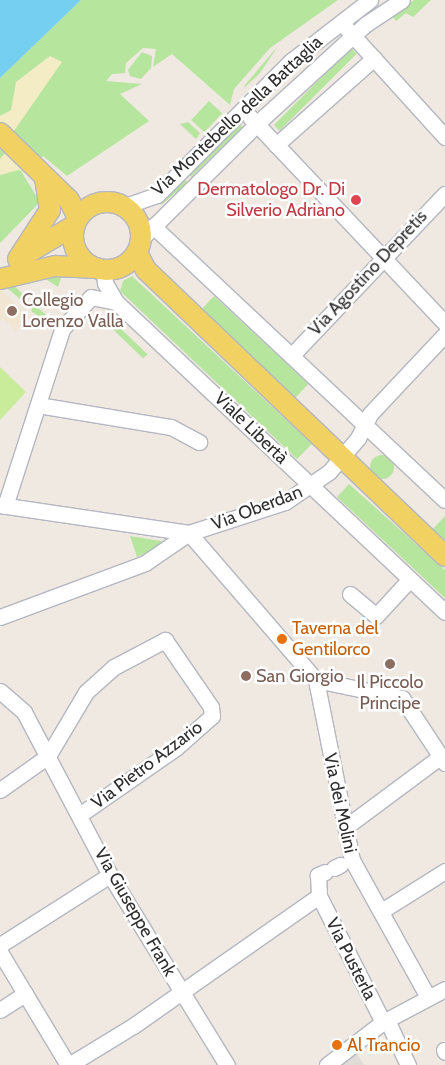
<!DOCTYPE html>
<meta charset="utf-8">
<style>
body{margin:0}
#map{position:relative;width:445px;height:1065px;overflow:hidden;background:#efe9e1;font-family:Cabin,sans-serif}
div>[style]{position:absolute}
.education>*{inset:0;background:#f0e6d1}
.green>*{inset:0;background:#b6e59e;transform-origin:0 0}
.round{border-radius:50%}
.sand>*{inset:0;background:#f3ecc5}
.pitch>*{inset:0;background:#c9ec9a}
.plaza>*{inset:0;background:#dfdcd8}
.water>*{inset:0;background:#75cff0}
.roads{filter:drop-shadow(1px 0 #b4b7c1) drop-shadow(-1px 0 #b4b7c1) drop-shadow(0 1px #b4b7c1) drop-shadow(0 -1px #b4b7c1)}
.minor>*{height:15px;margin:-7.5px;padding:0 7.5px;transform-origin:7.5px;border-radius:7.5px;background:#fff}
.major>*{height:20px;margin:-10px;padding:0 10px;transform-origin:10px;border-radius:10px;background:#f2d163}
.major>.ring{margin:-10px;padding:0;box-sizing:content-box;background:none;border:20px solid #f2d163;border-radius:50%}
.dots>*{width:14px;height:14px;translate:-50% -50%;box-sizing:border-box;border:2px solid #fff;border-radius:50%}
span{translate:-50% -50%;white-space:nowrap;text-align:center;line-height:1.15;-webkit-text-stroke:5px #fff;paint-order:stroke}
.street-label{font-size:18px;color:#2e2e2e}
.health-label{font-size:18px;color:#be3a42}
.right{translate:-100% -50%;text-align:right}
.education-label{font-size:18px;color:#785e54}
.left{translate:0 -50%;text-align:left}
.food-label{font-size:18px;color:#c56008}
</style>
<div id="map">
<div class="education">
<div style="clip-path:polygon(0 289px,30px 317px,16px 331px,3px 318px,0 321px)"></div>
</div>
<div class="green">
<div style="clip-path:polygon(81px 0,338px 0,270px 48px,234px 89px,230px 105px,172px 54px,153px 67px,156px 49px,143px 48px,126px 63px,125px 73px,112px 74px,106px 81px,142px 84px,120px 94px,149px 121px,67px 176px,43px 156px,27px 174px,21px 171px,40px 202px,0 243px,0 78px)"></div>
<div style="clip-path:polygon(414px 0,431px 0,413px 17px,406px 13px,396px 21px,391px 15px)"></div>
<div style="clip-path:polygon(278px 46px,260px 73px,244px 88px,245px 85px)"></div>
<div style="left:351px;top:48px;width:8px;height:109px;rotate:45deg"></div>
<div style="clip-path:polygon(142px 52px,152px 56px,151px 68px,141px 79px,130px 76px,128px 70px)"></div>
<div style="left:209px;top:101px;width:18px;height:26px;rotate:43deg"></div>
<div style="clip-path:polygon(188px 122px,200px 133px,196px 139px,180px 124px)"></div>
<div style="clip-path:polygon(241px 123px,242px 128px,191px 177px,190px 175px)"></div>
<div style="clip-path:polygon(186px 180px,187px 183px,161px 205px,164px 197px)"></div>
<div style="clip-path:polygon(44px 274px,62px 275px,58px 287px,44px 278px)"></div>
<div style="clip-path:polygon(132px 276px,312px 444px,297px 459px,120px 291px,123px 281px)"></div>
<div style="clip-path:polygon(9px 281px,25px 296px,20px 299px,7px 288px)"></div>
<div style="left:214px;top:296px;width:129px;height:19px;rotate:43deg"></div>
<div style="clip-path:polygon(34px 304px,53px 321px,50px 324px,31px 311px)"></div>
<div style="left:115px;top:323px;width:45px;height:6px;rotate:44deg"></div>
<div class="round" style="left:370px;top:455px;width:24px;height:24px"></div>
<div style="clip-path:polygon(349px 484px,445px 570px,445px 598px,337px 497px)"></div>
<div style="clip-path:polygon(445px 516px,445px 540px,432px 530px)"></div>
<div style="clip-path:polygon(130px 536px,167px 542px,137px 557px)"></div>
</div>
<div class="sand">
<div style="clip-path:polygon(50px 56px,62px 62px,0 151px,0 116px,11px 110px,16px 82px)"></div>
<div style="clip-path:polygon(12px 145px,35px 166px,27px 174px,19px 170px,0 175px,0 159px)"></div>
</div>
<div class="pitch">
<div style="clip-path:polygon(0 367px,26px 392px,0 420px)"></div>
</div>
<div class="plaza">
<div style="clip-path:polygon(357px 1054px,364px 1065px,339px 1065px)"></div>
</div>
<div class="water">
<div style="clip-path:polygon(0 0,81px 0,0 78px)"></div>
</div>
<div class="roads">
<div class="minor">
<div style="left:347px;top:29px;width:146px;rotate:47.8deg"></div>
<div style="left:250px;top:117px;width:284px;rotate:46.6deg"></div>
<div style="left:276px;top:145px;width:131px;rotate:-41.6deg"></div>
<div style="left:125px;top:206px;width:34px;rotate:-19deg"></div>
<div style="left:157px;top:195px;width:190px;rotate:-45deg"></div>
<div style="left:291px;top:61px;width:100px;rotate:-37.7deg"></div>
<div style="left:153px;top:226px;width:400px;rotate:43.2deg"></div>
<div style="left:141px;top:239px;width:173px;rotate:-44.8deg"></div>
<div style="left:264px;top:117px;width:138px;rotate:-42.4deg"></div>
<div style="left:366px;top:24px;width:43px;rotate:-33.7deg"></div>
<div style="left:104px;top:270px;width:13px;rotate:86deg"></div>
<div style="left:105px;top:283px;width:22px;rotate:60deg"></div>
<div style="left:116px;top:302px;width:452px;rotate:43.3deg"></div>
<div style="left:292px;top:355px;width:222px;rotate:-46.5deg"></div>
<div style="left:38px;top:405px;width:135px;rotate:9.4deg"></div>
<div style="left:171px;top:427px;width:32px;rotate:28deg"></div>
<div style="left:0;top:505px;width:191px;rotate:8.4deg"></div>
<div style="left:189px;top:533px;width:101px;rotate:-17.9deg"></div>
<div style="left:285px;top:502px;width:53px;rotate:-34.3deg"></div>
<div style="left:329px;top:472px;width:45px;rotate:-49.5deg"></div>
<div style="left:358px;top:438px;width:27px;rotate:-63deg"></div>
<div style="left:370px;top:414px;width:110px;rotate:-46.8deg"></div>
<div style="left:5px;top:506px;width:186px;rotate:-72.1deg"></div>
<div style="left:62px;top:329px;width:43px;rotate:-47.8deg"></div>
<div style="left:91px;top:297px;width:25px;rotate:11deg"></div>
<div style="left:189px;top:533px;width:194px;rotate:49.2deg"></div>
<div style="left:316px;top:680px;width:88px;rotate:11.8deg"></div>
<div style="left:402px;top:698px;width:78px;rotate:56.5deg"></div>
<div style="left:350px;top:594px;width:34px;rotate:40deg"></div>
<div style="left:376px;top:616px;width:50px;rotate:-47.4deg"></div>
<div style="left:0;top:617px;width:155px;rotate:-20.4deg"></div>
<div style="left:145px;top:563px;width:53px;rotate:-34.3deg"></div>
<div style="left:316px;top:680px;width:184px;rotate:78.7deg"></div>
<div style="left:352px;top:860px;width:157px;rotate:61deg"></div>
<div style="left:0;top:691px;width:32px;rotate:41deg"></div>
<div style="left:24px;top:712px;width:184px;rotate:62.2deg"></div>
<div style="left:110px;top:875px;width:223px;rotate:58.4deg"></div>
<div style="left:0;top:790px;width:59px;rotate:-35.3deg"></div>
<div style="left:48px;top:756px;width:74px;rotate:-59.3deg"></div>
<div style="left:86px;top:692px;width:38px;rotate:-42deg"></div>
<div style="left:114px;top:667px;width:58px;rotate:-27.9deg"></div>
<div style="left:165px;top:640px;width:81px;rotate:55.5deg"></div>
<div style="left:211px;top:707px;width:9px;rotate:84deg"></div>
<div style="left:212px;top:716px;width:47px;rotate:138.5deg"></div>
<div style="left:177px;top:747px;width:117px;rotate:145.1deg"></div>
<div style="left:347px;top:826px;width:116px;rotate:-36.6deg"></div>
<div style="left:334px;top:868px;width:7px;rotate:-27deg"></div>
<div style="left:325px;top:872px;width:8px;rotate:157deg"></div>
<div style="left:318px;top:875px;width:21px;rotate:87deg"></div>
<div style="left:319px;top:896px;width:141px;rotate:63.1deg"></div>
<div style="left:383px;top:910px;width:73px;rotate:-32.2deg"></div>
<div style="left:0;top:945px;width:130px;rotate:-32.5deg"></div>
<div style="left:0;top:952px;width:132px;rotate:59deg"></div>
<div style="left:0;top:1010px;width:30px;rotate:-33deg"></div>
<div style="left:387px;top:1020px;width:50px;rotate:65deg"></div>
<div style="left:444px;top:1050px;width:2px;rotate:63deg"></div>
<div style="left:69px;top:1065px;width:75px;rotate:-31.4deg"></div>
<div style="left:133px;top:1026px;width:227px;rotate:-35deg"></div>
<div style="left:327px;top:1065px;width:71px;rotate:-37.5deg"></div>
<div style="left:383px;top:1022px;width:70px;rotate:-28deg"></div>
</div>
<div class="major">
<div style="left:0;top:133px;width:96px;rotate:44.2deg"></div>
<div style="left:69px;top:200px;width:20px;rotate:63deg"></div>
<div class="ring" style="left:73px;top:202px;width:48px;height:48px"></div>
<div style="left:137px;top:253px;width:19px;rotate:62deg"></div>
<div style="left:146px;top:270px;width:414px;rotate:43.7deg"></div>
<div style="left:26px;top:254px;width:57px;rotate:-30.6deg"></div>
<div style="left:18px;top:259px;width:59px;rotate:-56.9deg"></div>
<div style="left:50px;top:210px;width:33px;rotate:-99deg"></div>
<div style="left:0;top:279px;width:57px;rotate:-13.3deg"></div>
<div style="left:55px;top:266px;width:41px;rotate:2.8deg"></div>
</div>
</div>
<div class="dots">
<div style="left:356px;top:200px;background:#e0444e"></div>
<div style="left:12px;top:311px;background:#8d6e63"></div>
<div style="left:282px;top:639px;background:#e8710a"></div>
<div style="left:390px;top:664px;background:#8d6e63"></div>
<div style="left:246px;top:676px;background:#8d6e63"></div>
<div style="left:337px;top:1045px;background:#e8710a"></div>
</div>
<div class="street-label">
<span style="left:237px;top:116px;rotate:-43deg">Via Montebello della Battaglia</span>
<span style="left:368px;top:273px;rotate:-47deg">Via Agostino Depretis</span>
<span style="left:251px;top:428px;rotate:44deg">Viale Libertà</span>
<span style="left:257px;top:508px;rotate:-21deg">Via Oberdan</span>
<span style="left:147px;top:765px;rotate:-37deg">Via Pietro Azzario</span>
<span style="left:340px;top:803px;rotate:78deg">Via dei Molini</span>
<span style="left:135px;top:912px;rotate:60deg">Via Giuseppe Frank</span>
<span style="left:351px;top:959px;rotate:63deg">Via Pusterla</span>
</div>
<div class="health-label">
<span class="right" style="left:345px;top:200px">Dermatologo Dr. Di<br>Silverio Adriano</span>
</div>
<div class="education-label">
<span class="left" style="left:22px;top:311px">Collegio<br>Lorenzo Valla</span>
<span class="left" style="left:256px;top:676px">San Giorgio</span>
<span style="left:390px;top:693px">Il Piccolo<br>Principe</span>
</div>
<div class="food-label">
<span class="left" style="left:292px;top:639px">Taverna del<br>Gentilorco</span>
<span class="left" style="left:347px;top:1045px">Al Trancio</span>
</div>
</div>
